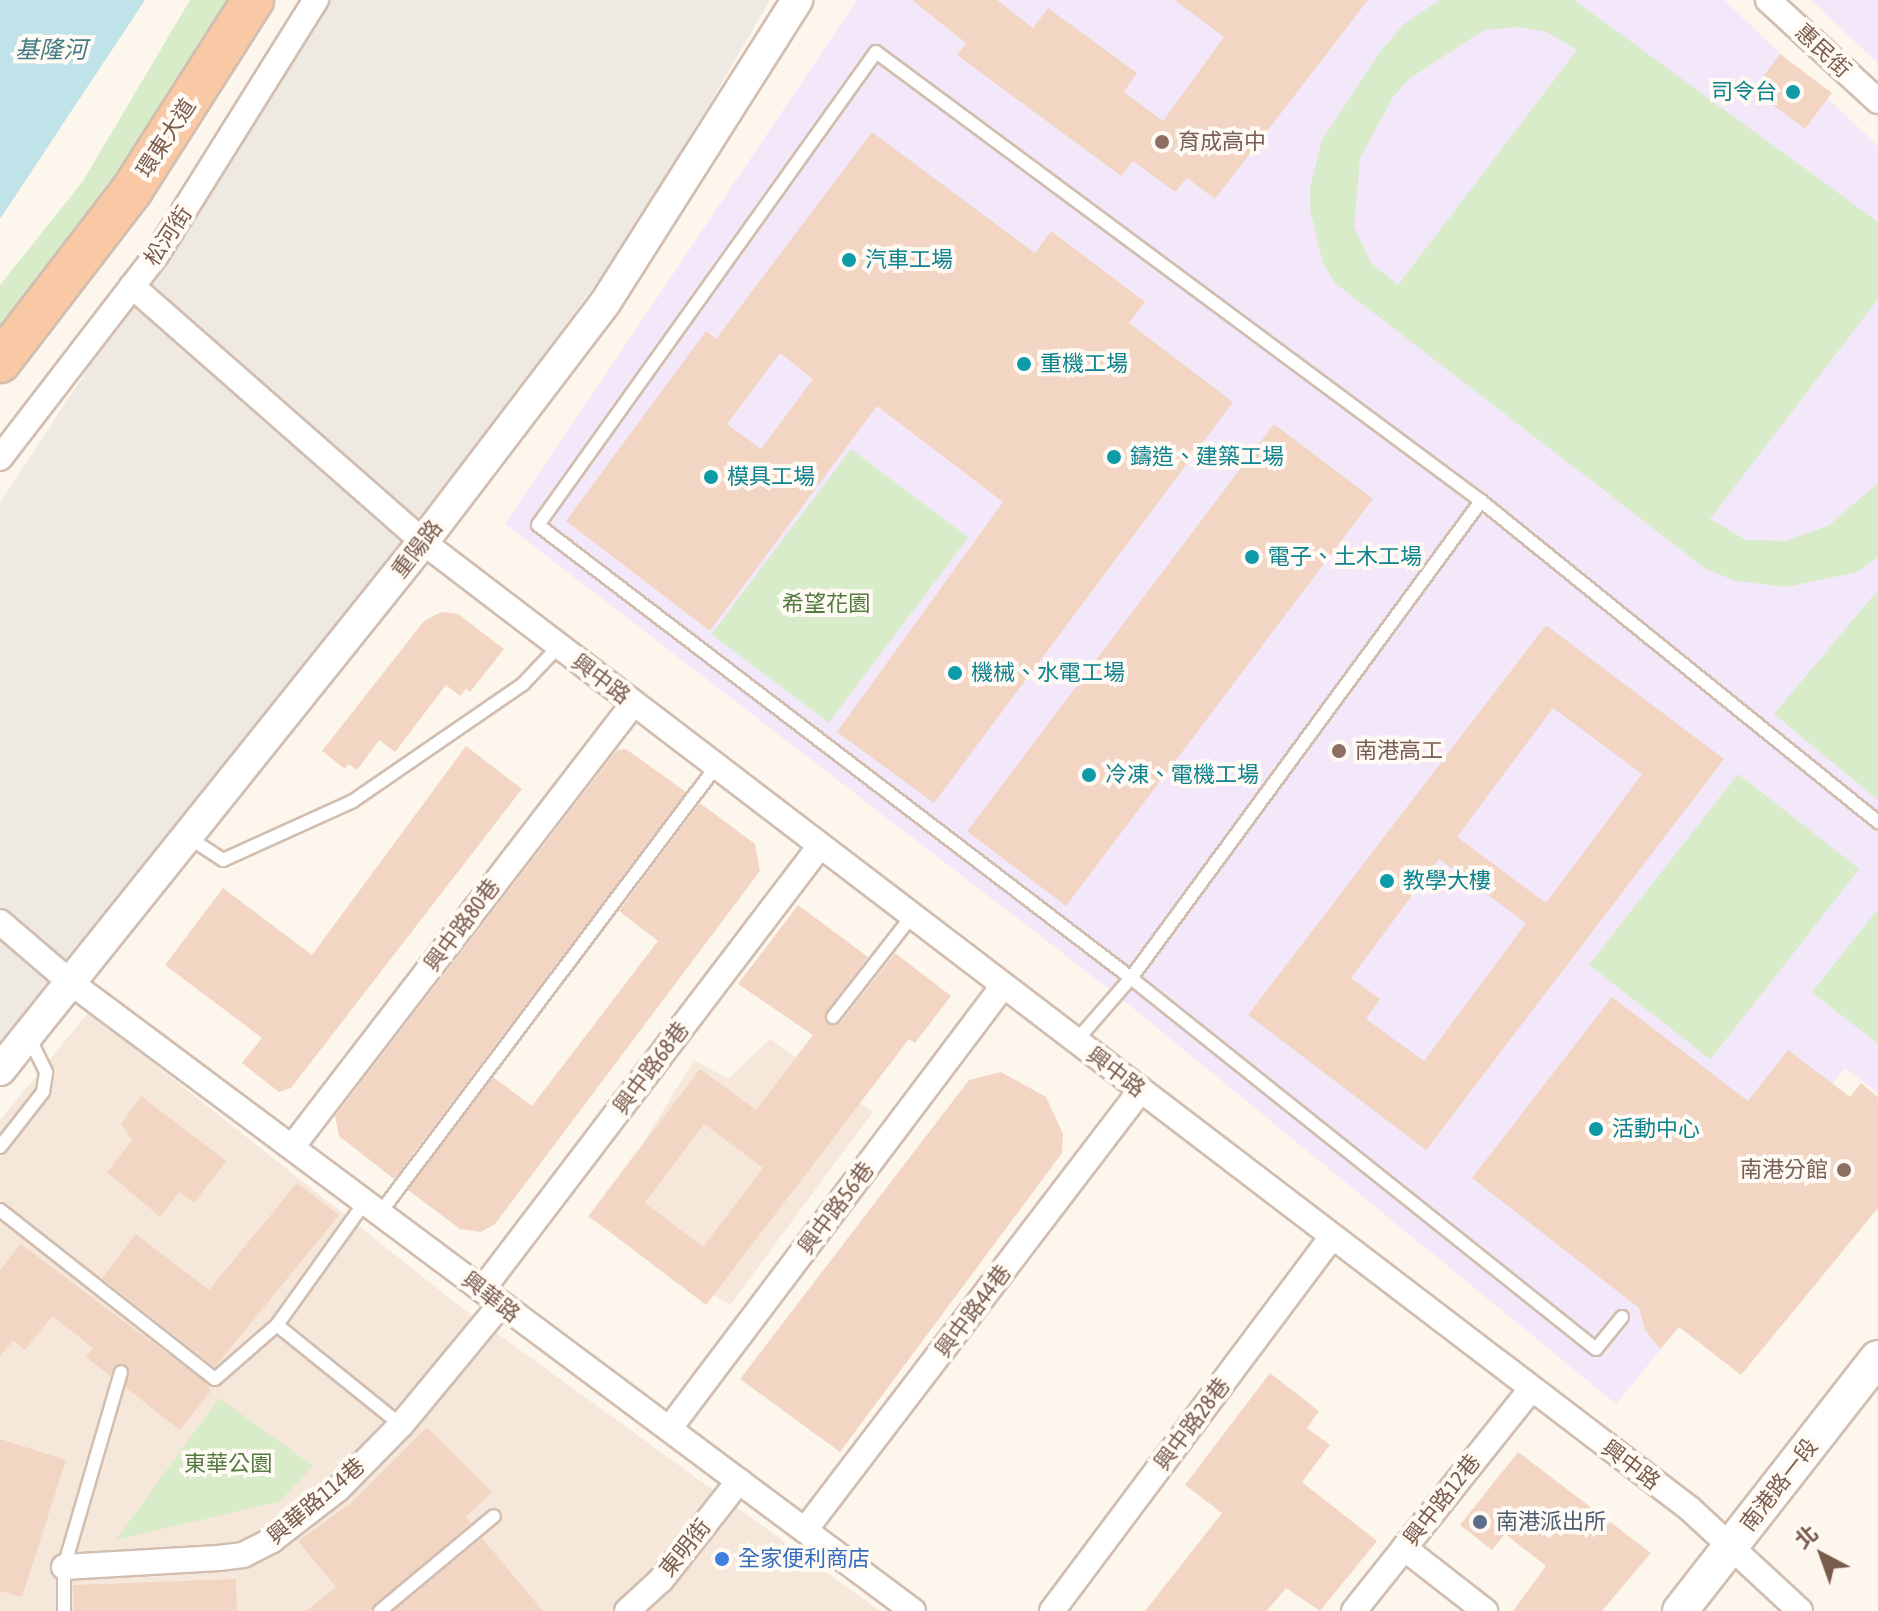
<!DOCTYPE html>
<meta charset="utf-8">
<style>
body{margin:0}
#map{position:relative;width:1878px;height:1611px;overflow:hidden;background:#fdf6ec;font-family:"Asap Condensed","Noto Sans TC",sans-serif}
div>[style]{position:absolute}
.residential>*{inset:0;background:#f5e8da}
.industrial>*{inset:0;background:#efe9e4}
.education>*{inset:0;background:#f3e8fa}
.green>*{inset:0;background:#d8ecc9;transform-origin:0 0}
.water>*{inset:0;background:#bfe3e8}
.building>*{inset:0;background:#f3d5c3;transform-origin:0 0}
.roads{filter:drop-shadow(2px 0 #d1beb0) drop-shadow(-2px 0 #d1beb0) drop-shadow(0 2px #d1beb0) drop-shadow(0 -2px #d1beb0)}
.service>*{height:12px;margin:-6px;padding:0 6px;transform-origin:6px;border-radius:6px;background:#fff}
.minor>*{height:24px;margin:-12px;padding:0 12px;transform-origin:12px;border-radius:12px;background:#fff}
.tertiary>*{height:30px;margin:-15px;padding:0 15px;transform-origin:15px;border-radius:15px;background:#fff}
.secondary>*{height:34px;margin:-17px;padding:0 17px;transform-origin:17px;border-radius:17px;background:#fff}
.trunk>*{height:40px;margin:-20px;padding:0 20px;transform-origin:20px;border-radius:20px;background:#f9c8a4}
.dots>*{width:22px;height:22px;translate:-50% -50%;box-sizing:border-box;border:4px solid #fffaf3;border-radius:50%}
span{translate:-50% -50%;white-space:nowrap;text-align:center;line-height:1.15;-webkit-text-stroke:8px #fffaf3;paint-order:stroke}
.street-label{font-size:22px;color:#7a5c4d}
.culture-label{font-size:22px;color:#0d838f}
.right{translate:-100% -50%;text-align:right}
.left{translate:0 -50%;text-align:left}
.education-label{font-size:22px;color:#785e54}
.park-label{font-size:22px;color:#537a41}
.service-label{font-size:22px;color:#4e5e75}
.shop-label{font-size:22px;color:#366cbe}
.water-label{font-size:24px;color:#437c86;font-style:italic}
.north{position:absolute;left:1782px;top:1515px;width:80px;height:80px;-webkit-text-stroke:6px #fffaf3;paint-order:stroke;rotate:319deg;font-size:22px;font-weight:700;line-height:32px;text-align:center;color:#7a5c4d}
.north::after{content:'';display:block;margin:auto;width:28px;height:36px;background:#7a5c4d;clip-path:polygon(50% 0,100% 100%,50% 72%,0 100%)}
</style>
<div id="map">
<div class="residential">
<div style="clip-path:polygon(89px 1012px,462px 1308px,880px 1611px,0 1611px,0 1120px)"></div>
<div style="clip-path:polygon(770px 1039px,873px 1112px,730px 1305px,587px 1217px,645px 1140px,694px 1060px,728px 1079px)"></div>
</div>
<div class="industrial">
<div style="clip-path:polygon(322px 0,770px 0,637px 228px,181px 845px,0 1058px,0 503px,236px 142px)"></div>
</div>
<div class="education">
<div style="clip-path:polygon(857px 0,1724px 0,1878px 146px,1878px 1093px,1845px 1068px,1815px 1107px,1840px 1131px,1616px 1404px,1117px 995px,505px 524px)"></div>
<div style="clip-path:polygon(1811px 0,1878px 0,1878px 63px,1841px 29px)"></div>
</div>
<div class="green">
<div style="clip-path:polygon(190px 0,244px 0,0 366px,0 285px,83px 181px)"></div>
<div style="clip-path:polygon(evenodd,1440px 0,1574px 0,1878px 222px,1878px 299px,1710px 519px,1746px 540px,1785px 541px,1828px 526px,1878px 483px,1878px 557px,1857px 572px,1786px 587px,1736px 581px,1706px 569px,1336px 284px,1323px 263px,1310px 210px,1310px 187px,1322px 140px,1380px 52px,1404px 24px,1440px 0,1518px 27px,1547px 32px,1577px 50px,1398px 285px,1371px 263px,1354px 227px,1360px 158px,1393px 97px,1410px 78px,1484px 30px,1518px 27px)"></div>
<div style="left:851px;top:449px;width:147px;height:232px;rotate:37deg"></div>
<div style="clip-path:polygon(1878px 590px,1878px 800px,1774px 714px)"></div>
<div style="left:1738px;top:774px;width:154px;height:242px;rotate:38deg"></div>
<div style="clip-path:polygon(1878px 909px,1878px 1044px,1812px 992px)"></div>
<div style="clip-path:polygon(219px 1398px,313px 1466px,280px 1501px,116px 1540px)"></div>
</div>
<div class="water">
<div style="clip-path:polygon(0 0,145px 0,0 219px)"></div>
</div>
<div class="building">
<div style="clip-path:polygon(912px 0,997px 0,1033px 28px,1048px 8px,1137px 73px,1124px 92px,1163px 121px,1224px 37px,1174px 0,1368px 0,1215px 199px,1187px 178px,1175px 192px,1133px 161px,1121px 176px,957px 55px,966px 43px)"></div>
<div style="left:1780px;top:54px;width:65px;height:45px;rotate:37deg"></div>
<div style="clip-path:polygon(evenodd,872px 132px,1035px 253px,1051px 231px,1145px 302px,1129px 323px,1233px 402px,934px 803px,837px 732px,1003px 502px,877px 406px,710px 631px,566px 521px,706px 331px,716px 339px,872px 132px,780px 353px,813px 379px,761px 449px,727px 424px,780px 353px)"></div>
<div style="left:1274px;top:424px;width:124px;height:510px;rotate:37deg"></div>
<div style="clip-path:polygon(441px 612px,458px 614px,504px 649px,470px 692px,466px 689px,460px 696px,446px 685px,395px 752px,379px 740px,357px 770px,348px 764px,345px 769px,322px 751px,424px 621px)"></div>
<div style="clip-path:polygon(evenodd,1546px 625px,1724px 759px,1426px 1150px,1248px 1015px,1546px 625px,1553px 708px,1642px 774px,1546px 903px,1457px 837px,1553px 708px,1546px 625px,1439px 859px,1526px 923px,1424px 1061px,1366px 1019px,1380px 999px,1351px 978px,1439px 859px)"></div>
<div style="clip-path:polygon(466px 746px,522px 789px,291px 1088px,279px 1092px,242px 1063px,262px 1038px,165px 965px,223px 888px,312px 955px)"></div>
<div style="clip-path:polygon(626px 749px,686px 792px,394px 1179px,339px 1136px,335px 1116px,617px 750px)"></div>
<div style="clip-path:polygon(700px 803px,755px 844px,760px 871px,495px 1224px,481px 1232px,460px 1229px,408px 1190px,493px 1077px,532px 1106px,658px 941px,619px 911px)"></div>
<div style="clip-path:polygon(evenodd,798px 905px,868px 957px,826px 1012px,828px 1024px,840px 1023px,895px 953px,951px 996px,915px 1043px,909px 1039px,706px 1305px,589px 1216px,700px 1069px,756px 1110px,813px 1035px,738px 984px,798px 905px,704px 1124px,763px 1168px,703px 1247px,645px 1203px,704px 1124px)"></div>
<div style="clip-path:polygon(1612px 997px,1748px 1101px,1788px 1050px,1850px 1097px,1861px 1083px,1878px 1097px,1878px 1208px,1741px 1375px,1679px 1327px,1660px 1349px,1645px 1330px,1639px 1308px,1472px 1178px)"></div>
<div style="clip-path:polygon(1001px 1072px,1046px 1097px,1063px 1134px,1062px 1153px,840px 1452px,740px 1379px,969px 1080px)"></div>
<div style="clip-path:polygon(141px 1096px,226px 1161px,194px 1203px,179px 1192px,160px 1217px,107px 1172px,132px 1140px,121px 1124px)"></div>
<div style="clip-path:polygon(297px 1183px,339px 1215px,215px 1367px,102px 1278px,136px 1234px,209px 1290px)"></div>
<div style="clip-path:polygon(21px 1244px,205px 1382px,211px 1391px,180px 1430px,126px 1388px,127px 1365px,115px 1365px,110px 1376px,86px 1357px,93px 1348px,52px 1316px,25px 1350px,13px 1341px,0 1356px,0 1270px)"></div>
<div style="clip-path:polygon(1270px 1373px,1319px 1411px,1307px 1428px,1330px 1445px,1302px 1482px,1377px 1541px,1320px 1611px,1286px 1588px,1267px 1611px,1145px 1611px,1222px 1513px,1185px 1485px)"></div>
<div style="clip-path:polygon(427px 1427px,492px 1492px,466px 1517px,471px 1523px,371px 1611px,306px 1611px,336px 1587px,298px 1541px,351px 1503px)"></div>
<div style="clip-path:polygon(0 1439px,66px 1460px,22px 1597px,0 1591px)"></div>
<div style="clip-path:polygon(1518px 1452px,1651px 1553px,1602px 1611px,1513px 1611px,1546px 1566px,1505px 1534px,1492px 1550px,1460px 1525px)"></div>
<div style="clip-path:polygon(482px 1538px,543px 1611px,394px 1611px)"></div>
<div style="clip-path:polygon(236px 1579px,237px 1611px,73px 1611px,73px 1585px)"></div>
</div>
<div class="roads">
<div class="service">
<div style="left:188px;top:837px;width:42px;rotate:33.3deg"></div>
<div style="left:223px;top:860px;width:143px;rotate:-24.4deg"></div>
<div style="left:353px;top:801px;width:206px;rotate:-34.5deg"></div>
<div style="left:523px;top:684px;width:52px;rotate:-46.5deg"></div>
<div style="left:833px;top:1017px;width:128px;rotate:-52deg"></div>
<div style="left:1076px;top:1041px;width:84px;rotate:-48.9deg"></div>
<div style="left:1131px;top:978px;width:592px;rotate:-53.73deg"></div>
<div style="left:0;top:1147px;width:70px;rotate:-52deg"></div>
<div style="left:43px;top:1092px;width:20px;rotate:-81deg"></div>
<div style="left:46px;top:1072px;width:39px;rotate:-116deg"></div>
<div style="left:365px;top:1202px;width:151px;rotate:125.6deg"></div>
<div style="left:277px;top:1325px;width:159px;rotate:38.9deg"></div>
<div style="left:0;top:1210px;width:273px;rotate:38.2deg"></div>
<div style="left:215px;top:1379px;width:82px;rotate:-41.1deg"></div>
<div style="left:380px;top:1213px;width:557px;rotate:-53.03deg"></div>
<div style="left:1622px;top:1317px;width:41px;rotate:129.1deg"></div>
<div style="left:1596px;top:1349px;width:595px;rotate:-141.42deg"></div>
<div style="left:1131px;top:978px;width:746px;rotate:-142.62deg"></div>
<div style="left:538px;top:525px;width:581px;rotate:-54.45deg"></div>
<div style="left:876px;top:52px;width:753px;rotate:36.58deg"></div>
<div style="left:1481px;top:501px;width:511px;rotate:38.96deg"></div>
<div style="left:64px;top:1611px;width:44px;rotate:-90deg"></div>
<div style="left:64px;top:1567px;width:203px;rotate:-73.7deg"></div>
<div style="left:380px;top:1611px;width:148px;rotate:-39.8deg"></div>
</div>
<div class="minor">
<div style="left:1768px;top:0;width:149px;rotate:42.6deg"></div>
<div style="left:132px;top:286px;width:388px;rotate:41.3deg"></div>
<div style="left:423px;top:542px;width:1594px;rotate:37.35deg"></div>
<div style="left:1690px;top:1509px;width:150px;rotate:42.8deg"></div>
<div style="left:0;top:458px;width:257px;rotate:-52.4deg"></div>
<div style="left:157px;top:254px;width:300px;rotate:-58deg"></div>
<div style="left:0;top:922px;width:92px;rotate:40.6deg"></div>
<div style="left:70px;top:982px;width:1052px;rotate:36.73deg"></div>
<div style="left:292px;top:1147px;width:559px;rotate:-52.41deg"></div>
<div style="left:482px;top:1290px;width:558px;rotate:-52.72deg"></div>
<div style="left:669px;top:1429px;width:555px;rotate:-52.99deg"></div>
<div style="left:805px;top:1530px;width:552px;rotate:-52.65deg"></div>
<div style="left:1404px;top:1548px;width:103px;rotate:37.9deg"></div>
<div style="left:64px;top:1567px;width:155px;rotate:-3.3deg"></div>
<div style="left:219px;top:1558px;width:24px;rotate:-7deg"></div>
<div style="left:243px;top:1555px;width:33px;rotate:-27deg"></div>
<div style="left:272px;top:1540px;width:83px;rotate:-37.7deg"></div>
<div style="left:338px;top:1489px;width:90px;rotate:-45.5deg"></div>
<div style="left:401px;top:1425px;width:157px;rotate:-50.4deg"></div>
<div style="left:627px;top:1611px;width:46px;rotate:-42.4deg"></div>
<div style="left:661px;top:1580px;width:126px;rotate:-51.8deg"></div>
<div style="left:1052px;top:1611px;width:467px;rotate:-53.2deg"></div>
<div style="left:1354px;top:1611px;width:284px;rotate:-51.4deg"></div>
</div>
<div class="tertiary">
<div style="left:0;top:1070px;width:677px;rotate:-51.3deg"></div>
<div style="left:423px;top:542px;width:300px;rotate:-52.7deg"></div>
<div style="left:605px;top:303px;width:359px;rotate:-57.6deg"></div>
</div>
<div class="secondary">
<div style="left:1680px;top:1611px;width:321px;rotate:-52deg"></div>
</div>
<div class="trunk">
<div style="left:0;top:362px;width:217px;rotate:-52.5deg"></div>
<div style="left:132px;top:190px;width:225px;rotate:-57.5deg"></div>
</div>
</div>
<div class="dots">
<div style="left:1793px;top:92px;background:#0f9aa8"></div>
<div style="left:1162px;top:142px;background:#8d6e63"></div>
<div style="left:849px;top:260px;background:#0f9aa8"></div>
<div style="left:1024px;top:364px;background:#0f9aa8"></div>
<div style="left:1114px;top:457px;background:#0f9aa8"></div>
<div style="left:711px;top:477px;background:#0f9aa8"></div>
<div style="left:1252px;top:557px;background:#0f9aa8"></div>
<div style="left:955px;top:673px;background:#0f9aa8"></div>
<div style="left:1339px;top:751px;background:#8d6e63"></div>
<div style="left:1089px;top:775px;background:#0f9aa8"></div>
<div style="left:1387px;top:881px;background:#0f9aa8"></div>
<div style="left:1596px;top:1129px;background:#0f9aa8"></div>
<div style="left:1844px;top:1170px;background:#8d6e63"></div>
<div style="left:1480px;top:1522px;background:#5c6f8a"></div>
<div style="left:722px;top:1559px;background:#3f7fe0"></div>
</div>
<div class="street-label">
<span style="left:1823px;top:51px;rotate:43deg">惠民街</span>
<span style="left:166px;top:138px;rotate:-57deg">環東大道</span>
<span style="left:168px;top:236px;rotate:-56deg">松河街</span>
<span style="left:417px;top:549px;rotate:-52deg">重陽路</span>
<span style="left:601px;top:679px;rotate:37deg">興中路</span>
<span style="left:462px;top:925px;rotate:-53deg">興中路80巷</span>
<span style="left:651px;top:1068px;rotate:-53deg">興中路68巷</span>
<span style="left:1116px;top:1072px;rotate:37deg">興中路</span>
<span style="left:836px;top:1208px;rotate:-53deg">興中路56巷</span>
<span style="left:491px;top:1297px;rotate:38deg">興華路</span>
<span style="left:973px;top:1311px;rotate:-53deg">興中路44巷</span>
<span style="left:1192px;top:1424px;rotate:-53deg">興中路28巷</span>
<span style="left:1631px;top:1465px;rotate:37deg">興中路</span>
<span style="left:1779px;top:1485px;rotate:-52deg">南港路一段</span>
<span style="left:1442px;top:1500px;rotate:-52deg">興中路12巷</span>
<span style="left:316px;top:1501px;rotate:-40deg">興華路114巷</span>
<span style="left:685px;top:1548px;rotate:-51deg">東明街</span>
</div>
<div class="culture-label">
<span class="right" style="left:1777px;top:92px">司令台</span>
<span class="left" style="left:865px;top:260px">汽車工場</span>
<span class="left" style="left:1040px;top:364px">重機工場</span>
<span class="left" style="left:1130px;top:457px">鑄造、建築工場</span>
<span class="left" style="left:727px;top:477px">模具工場</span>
<span class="left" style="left:1268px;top:557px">電子、土木工場</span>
<span class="left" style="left:971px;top:673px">機械、水電工場</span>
<span class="left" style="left:1105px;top:775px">冷凍、電機工場</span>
<span class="left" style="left:1403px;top:881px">教學大樓</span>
<span class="left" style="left:1612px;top:1129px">活動中心</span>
</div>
<div class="education-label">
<span class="left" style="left:1178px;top:142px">育成高中</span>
<span class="left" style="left:1355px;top:751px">南港高工</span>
<span class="right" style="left:1828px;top:1170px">南港分館</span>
</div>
<div class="park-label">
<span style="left:826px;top:604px">希望花園</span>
<span style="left:228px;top:1464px">東華公園</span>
</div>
<div class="service-label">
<span class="left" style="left:1496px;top:1522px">南港派出所</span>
</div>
<div class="shop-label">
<span class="left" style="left:738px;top:1559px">全家便利商店</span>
</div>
<div class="water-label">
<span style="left:51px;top:50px">基隆河</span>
</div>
<div class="north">北</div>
</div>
